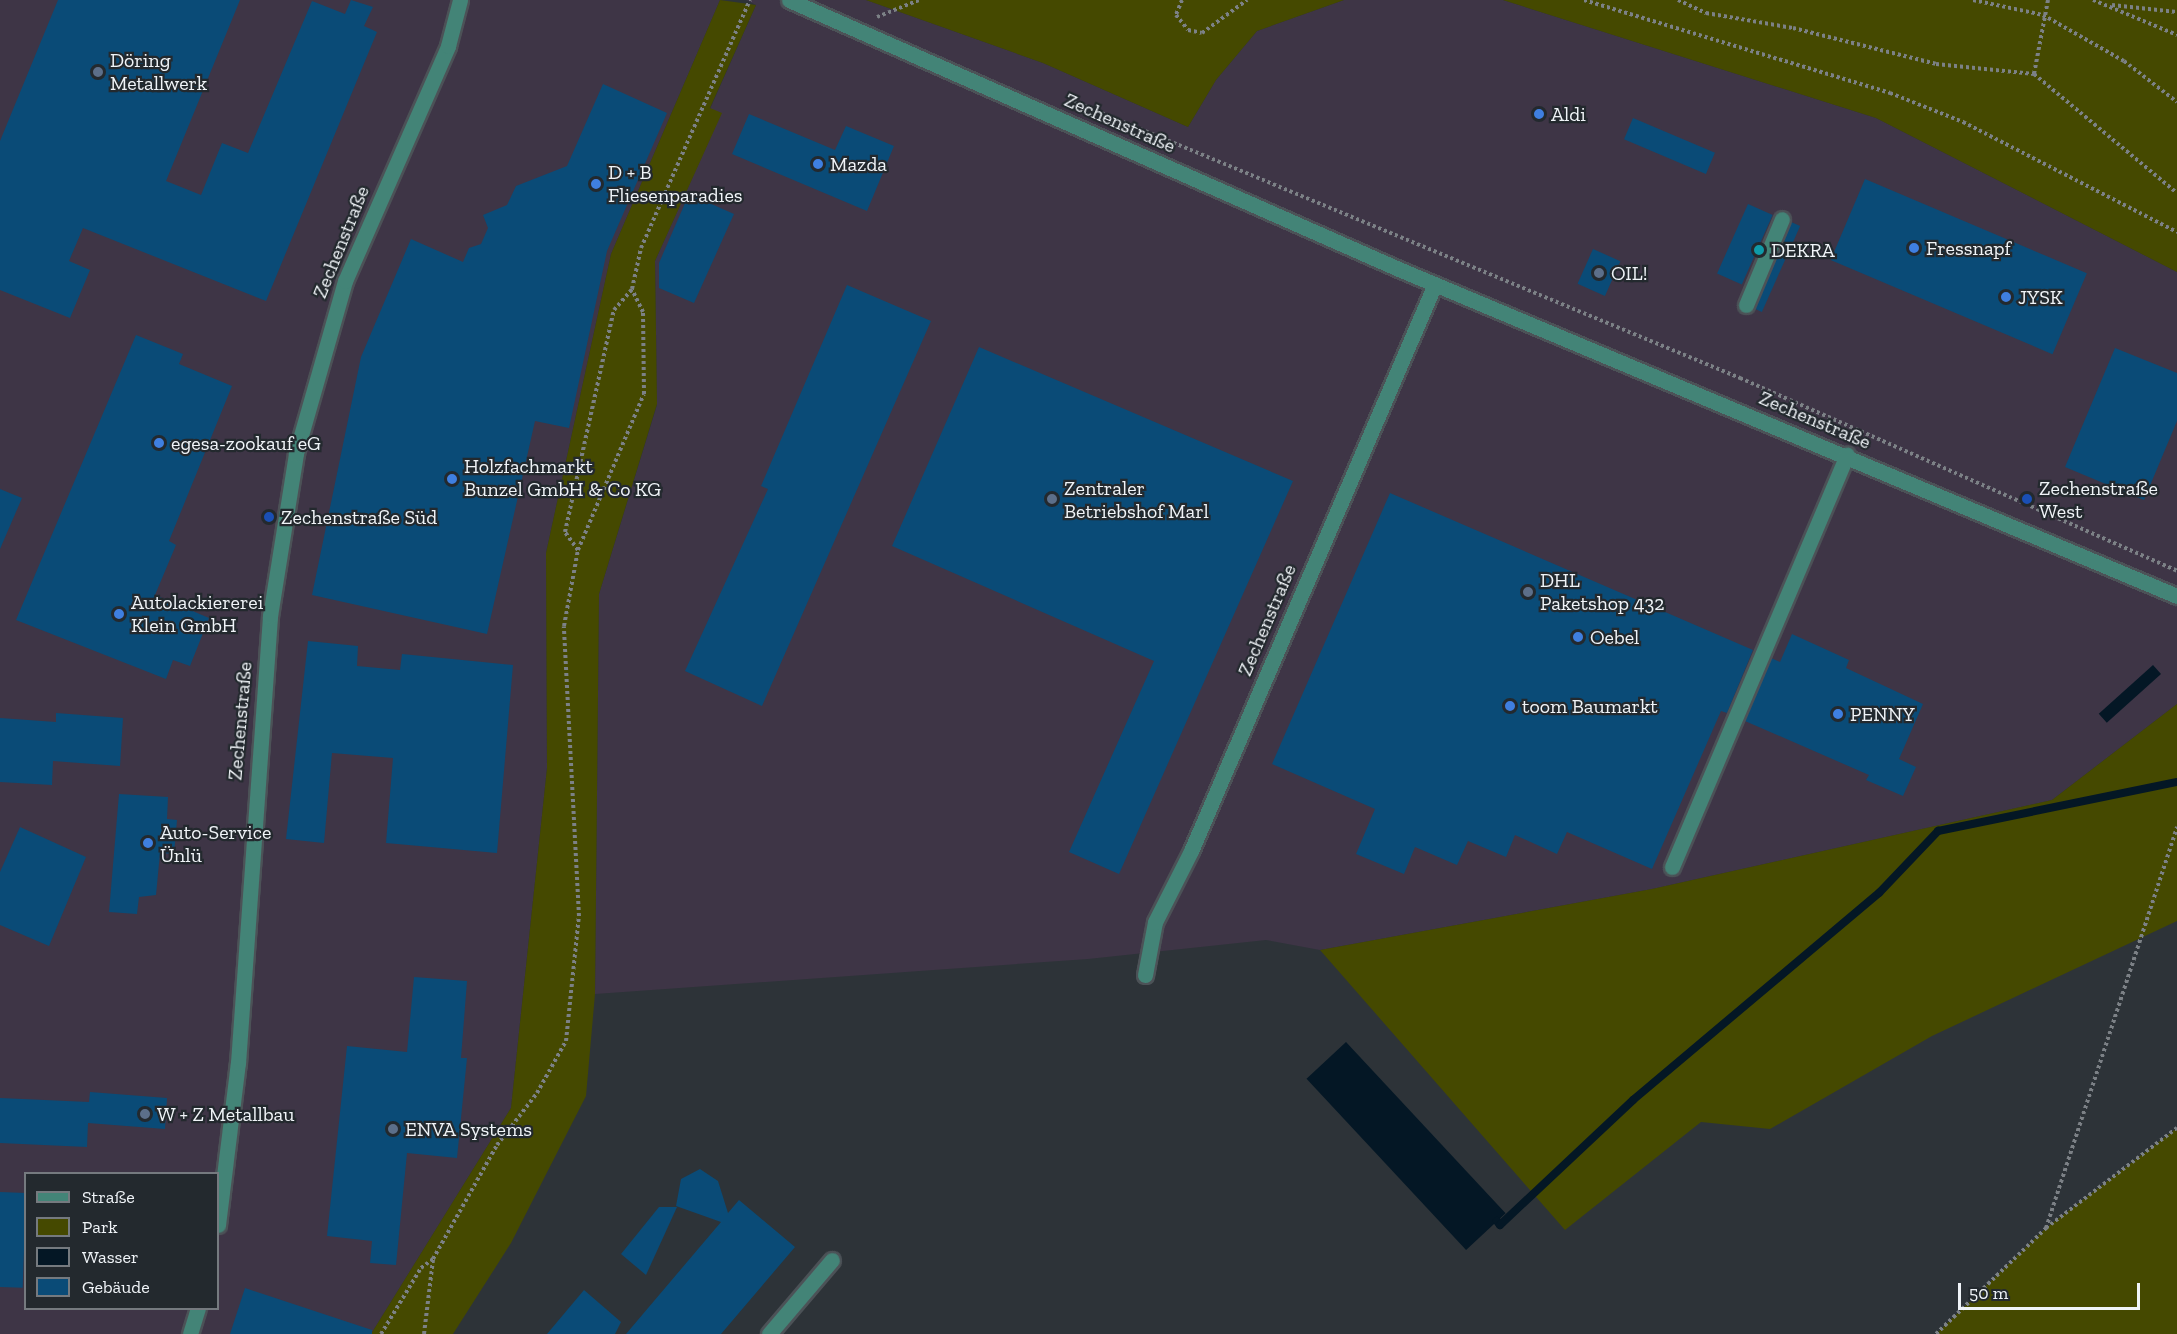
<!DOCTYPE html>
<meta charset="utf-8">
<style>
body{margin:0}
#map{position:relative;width:2177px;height:1334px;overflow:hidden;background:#2d3338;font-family:"Zilla Slab",serif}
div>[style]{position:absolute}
.commercial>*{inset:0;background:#3e3546}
.green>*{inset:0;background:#454900}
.water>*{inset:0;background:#041725;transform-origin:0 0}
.stream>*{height:8px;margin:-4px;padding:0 4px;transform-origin:4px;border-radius:4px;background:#041725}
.building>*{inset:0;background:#0a4b77;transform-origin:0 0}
.path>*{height:4px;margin-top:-2px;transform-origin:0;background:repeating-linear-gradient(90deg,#7c8186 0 3px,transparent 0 6px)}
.roads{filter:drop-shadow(2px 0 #4c5257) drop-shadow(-2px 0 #4c5257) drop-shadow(0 2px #4c5257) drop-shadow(0 -2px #4c5257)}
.minor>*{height:15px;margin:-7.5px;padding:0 7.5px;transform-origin:7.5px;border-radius:7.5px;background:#438477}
.dots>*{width:16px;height:16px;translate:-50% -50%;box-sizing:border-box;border:3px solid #23292e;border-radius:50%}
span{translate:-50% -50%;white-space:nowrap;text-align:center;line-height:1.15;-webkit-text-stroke:4.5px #23292e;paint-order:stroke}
.poi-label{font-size:20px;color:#f0f4f8}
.left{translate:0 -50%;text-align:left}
.street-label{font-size:20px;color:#f0f4f8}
.legend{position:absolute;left:24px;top:1172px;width:195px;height:138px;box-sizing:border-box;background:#23292e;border:2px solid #757a7f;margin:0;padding:8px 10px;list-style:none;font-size:18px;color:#f0f4f8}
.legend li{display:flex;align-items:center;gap:12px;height:30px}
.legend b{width:30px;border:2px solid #757a7f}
.scale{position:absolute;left:1958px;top:1283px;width:182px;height:27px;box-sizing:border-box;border:3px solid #f0f4f8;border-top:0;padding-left:8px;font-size:18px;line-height:21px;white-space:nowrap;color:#f0f4f8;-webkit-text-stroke:4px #23292e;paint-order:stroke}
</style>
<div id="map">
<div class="commercial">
<div style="clip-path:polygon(evenodd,0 0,720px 0,611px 254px,546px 553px,547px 768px,511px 1108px,371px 1334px,0 1334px,0 0,26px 1174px,218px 1174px,218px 1308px,26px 1308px,26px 1174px)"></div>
<div style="clip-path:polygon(746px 0,866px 0,1043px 63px,1188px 127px,1216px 80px,1257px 31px,1344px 0,1503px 0,1876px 118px,2177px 272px,2177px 704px,2052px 800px,1652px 889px,1320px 950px,1266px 940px,1088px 959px,595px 994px,599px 594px,657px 405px,655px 261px,721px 114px,710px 109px,756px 5px)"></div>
</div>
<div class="green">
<div style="clip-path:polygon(720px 0,756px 5px,710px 108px,722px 113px,655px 261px,657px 404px,599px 594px,595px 994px,586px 1096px,511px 1243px,453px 1334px,371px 1334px,511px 1108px,547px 768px,546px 553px,611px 254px)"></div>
<div style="clip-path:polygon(866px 0,1344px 0,1257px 31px,1216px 80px,1188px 127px,1043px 63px)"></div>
<div style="clip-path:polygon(1503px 0,2177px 0,2177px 272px,1876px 118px)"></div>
<div style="clip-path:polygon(2177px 704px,2177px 921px,1932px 1036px,1770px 1129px,1701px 1122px,1565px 1230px,1320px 950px,1652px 889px,2052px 800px)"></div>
<div style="clip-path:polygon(2177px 1128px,2177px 1334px,1936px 1334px,2046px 1228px)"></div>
</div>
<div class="water">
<div style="left:2153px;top:665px;width:12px;height:73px;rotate:48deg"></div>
<div style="left:1346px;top:1042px;width:234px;height:54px;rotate:47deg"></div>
</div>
<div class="stream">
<div style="left:1497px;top:1221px;width:5px;rotate:53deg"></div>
<div style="left:1500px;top:1225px;width:183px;rotate:-43.2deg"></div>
<div style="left:1633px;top:1100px;width:322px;rotate:-40.1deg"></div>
<div style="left:1879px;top:893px;width:86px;rotate:-46.4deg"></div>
<div style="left:1938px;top:831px;width:244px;rotate:-11.6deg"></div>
</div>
<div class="building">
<div style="clip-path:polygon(58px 0,240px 0,166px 181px,201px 195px,222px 143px,248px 153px,312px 1px,345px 14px,351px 0,373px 7px,364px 26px,377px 32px,266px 301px,83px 228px,69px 261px,90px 270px,70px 318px,0 290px,0 141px)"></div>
<div style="clip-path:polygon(603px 84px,667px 113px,607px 251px,569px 428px,535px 421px,487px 634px,312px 595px,361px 357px,411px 239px,463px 262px,469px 248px,481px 244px,488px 228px,483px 215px,507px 205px,516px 186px,567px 166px)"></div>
<div style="clip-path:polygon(749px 114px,835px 150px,846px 126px,894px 146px,867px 211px,732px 154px)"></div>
<div style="left:1633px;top:118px;width:89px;height:23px;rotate:23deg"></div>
<div style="left:1865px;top:179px;width:241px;height:88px;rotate:23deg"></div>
<div style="clip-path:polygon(689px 194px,734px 214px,694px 303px,659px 288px,659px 263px)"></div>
<div style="left:1748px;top:204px;width:27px;height:76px;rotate:24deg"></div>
<div style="left:1791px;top:222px;width:10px;height:94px;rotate:24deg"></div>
<div style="left:1593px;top:249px;width:30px;height:38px;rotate:24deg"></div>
<div style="clip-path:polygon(847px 285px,931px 321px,762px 706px,685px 671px,768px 489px,761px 486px)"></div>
<div style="clip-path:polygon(136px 335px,183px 354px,179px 364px,232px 386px,169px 541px,176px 545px,155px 595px,209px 618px,190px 666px,173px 660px,166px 679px,16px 620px)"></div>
<div style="clip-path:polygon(979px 347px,1293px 481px,1119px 874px,1069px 852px,1154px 661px,892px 546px)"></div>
<div style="clip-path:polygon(2115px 348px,2177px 373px,2177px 421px,2144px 500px,2065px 467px)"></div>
<div style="clip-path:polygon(0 489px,22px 498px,0 549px)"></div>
<div style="clip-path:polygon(1390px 493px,1753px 650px,1727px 713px,1721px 711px,1652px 869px,1567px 832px,1557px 854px,1515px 835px,1506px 857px,1468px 841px,1457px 865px,1415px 847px,1404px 874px,1356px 854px,1375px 809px,1272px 764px)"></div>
<div style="clip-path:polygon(1792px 634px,1849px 660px,1846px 668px,1923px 704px,1899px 759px,1916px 767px,1903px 796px,1866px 780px,1869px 775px,1745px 721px,1771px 658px,1780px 662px)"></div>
<div style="clip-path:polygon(308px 641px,358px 646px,357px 666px,400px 670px,402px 654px,513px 665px,497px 853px,386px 843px,393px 758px,332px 753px,324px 843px,286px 839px)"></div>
<div style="clip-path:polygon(56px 713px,123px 718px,120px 766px,53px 761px,52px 785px,0 782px,0 718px,56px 722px)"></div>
<div style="clip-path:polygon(119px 794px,168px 797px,167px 819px,177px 820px,174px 854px,160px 853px,156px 895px,139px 897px,137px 914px,109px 912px)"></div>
<div style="clip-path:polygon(20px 827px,86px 857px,49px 946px,0 925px,0 872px)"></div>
<div style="clip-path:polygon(414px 977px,467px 981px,461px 1058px,467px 1058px,457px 1158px,407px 1153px,396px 1265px,370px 1263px,372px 1241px,327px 1236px,347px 1046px,407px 1052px)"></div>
<div style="clip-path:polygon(90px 1092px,167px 1098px,165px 1129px,88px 1123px,87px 1147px,0 1143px,0 1098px,89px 1102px)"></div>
<div style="clip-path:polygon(700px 1169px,718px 1181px,728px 1213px,739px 1200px,795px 1247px,721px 1334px,626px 1334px,721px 1222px,676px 1206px,681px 1179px)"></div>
<div style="left:0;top:1192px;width:26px;height:95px;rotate:2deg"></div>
<div style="clip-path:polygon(659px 1207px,677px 1207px,646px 1275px,621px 1254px)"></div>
<div style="clip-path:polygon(245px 1288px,372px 1330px,372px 1334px,230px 1334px)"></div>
<div style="clip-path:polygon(584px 1290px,621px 1322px,615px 1334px,547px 1334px)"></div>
</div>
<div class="path">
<div style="left:1182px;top:0;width:16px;rotate:112deg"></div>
<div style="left:1176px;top:15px;width:19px;rotate:51deg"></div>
<div style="left:1188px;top:30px;width:14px;rotate:12deg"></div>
<div style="left:1202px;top:33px;width:56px;rotate:-36.3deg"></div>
<div style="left:1584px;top:0;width:320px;rotate:16.9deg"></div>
<div style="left:1890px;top:93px;width:79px;rotate:21.7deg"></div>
<div style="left:1963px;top:122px;width:241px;rotate:27.2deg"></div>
<div style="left:1678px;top:0;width:31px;rotate:25deg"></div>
<div style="left:1706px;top:13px;width:88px;rotate:9.8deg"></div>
<div style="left:1793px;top:28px;width:147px;rotate:14.1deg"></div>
<div style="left:1936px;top:64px;width:99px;rotate:5.8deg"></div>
<div style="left:1973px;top:0;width:72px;rotate:12.1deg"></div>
<div style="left:2043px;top:15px;width:93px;rotate:29.6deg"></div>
<div style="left:2124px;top:61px;width:67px;rotate:37.7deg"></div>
<div style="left:2048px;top:0;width:75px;rotate:100.7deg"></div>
<div style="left:2034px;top:74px;width:186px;rotate:39.8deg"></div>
<div style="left:2093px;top:0;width:91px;rotate:22.6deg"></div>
<div style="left:2112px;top:5px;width:65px;rotate:6.1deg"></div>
<div style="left:877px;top:17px;width:45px;rotate:-22deg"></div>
<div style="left:1068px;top:99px;width:728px;rotate:22.55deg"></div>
<div style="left:1740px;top:378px;width:478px;rotate:23.8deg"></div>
<div style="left:578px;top:550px;width:22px;rotate:-126deg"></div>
<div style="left:565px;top:532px;width:227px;rotate:-77.6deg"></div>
<div style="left:614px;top:310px;width:28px;rotate:-49deg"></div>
<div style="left:632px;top:289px;width:42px;rotate:-77.6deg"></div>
<div style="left:641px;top:248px;width:271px;rotate:-66.3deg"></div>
<div style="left:2046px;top:1228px;width:422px;rotate:-71.9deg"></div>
<div style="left:381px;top:1334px;width:77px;rotate:-58.8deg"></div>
<div style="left:421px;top:1268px;width:15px;rotate:-37deg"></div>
<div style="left:433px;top:1259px;width:131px;rotate:-60.7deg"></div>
<div style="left:497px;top:1145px;width:66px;rotate:-52.4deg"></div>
<div style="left:537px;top:1093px;width:60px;rotate:-60.9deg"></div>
<div style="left:566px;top:1041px;width:126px;rotate:-84.1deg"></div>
<div style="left:579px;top:916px;width:290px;rotate:-93deg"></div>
<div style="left:564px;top:626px;width:77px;rotate:-79.6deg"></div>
<div style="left:578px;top:550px;width:169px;rotate:-67.1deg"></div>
<div style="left:644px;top:394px;width:82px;rotate:-90.7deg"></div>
<div style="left:643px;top:312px;width:25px;rotate:-116deg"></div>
<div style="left:424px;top:1334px;width:75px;rotate:-83.1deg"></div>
<div style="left:1936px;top:1334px;width:153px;rotate:-43.9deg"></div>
<div style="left:2046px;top:1228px;width:165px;rotate:-37.4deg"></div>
</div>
<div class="roads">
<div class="minor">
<div style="left:789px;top:0;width:669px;rotate:23.81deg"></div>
<div style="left:1401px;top:270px;width:842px;rotate:22.79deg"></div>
<div style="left:1746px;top:305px;width:93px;rotate:-67.3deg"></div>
<div style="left:1672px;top:867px;width:448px;rotate:-67deg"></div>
<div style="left:1145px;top:975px;width:54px;rotate:-79.3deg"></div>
<div style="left:1155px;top:922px;width:80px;rotate:-63.1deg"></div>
<div style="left:1191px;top:851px;width:617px;rotate:-66.72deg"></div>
<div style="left:218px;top:1225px;width:163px;rotate:-83deg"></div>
<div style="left:238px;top:1063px;width:448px;rotate:-85.9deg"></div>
<div style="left:270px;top:616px;width:165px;rotate:-80.9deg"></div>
<div style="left:296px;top:453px;width:179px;rotate:-74.1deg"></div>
<div style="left:345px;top:281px;width:257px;rotate:-66.3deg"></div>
<div style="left:448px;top:46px;width:48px;rotate:-75.4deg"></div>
<div style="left:190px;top:1334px;width:27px;rotate:-73deg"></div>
<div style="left:769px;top:1334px;width:97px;rotate:-49.6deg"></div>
</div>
</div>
<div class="dots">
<div style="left:98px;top:72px;background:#5c6f8a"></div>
<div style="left:1539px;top:114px;background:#3f7fe0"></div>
<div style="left:818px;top:164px;background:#3f7fe0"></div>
<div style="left:596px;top:184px;background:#3f7fe0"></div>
<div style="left:1914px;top:248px;background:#3f7fe0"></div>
<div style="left:1759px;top:250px;background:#0f9aa8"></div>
<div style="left:1599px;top:273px;background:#5c6f8a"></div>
<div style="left:2006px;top:297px;background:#3f7fe0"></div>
<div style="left:159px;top:443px;background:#3f7fe0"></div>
<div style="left:452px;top:479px;background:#3f7fe0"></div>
<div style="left:1052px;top:499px;background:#5c6f8a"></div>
<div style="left:2027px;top:499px;background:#1a4fb4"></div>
<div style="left:269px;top:517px;background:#1a4fb4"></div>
<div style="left:1528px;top:592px;background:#5c6f8a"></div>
<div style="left:119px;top:614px;background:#3f7fe0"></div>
<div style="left:1578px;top:637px;background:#3f7fe0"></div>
<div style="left:1510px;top:706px;background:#3f7fe0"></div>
<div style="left:1838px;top:714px;background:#3f7fe0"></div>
<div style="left:148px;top:843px;background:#3f7fe0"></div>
<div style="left:145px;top:1114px;background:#5c6f8a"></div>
<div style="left:393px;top:1129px;background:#5c6f8a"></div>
</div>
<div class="poi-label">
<span class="left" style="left:110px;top:72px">Döring<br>Metallwerk</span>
<span class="left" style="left:1551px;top:114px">Aldi</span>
<span class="left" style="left:830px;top:164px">Mazda</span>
<span class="left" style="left:608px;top:184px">D + B<br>Fliesenparadies</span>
<span class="left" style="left:1926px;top:248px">Fressnapf</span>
<span class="left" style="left:1771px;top:250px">DEKRA</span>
<span class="left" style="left:1611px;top:273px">OIL!</span>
<span class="left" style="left:2018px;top:297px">JYSK</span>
<span class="left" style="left:171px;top:443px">egesa-zookauf eG</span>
<span class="left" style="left:464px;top:478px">Holzfachmarkt<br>Bunzel GmbH &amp; Co KG</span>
<span class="left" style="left:1064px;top:500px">Zentraler<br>Betriebshof Marl</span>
<span class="left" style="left:2039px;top:500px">Zechenstraße<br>West</span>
<span class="left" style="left:281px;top:517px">Zechenstraße Süd</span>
<span class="left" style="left:1540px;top:592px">DHL<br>Paketshop 432</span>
<span class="left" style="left:131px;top:614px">Autolackiererei<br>Klein GmbH</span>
<span class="left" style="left:1590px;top:637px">Oebel</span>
<span class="left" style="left:1522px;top:706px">toom Baumarkt</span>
<span class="left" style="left:1850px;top:714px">PENNY</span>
<span class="left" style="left:160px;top:844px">Auto-Service<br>Ünlü</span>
<span class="left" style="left:157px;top:1114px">W + Z Metallbau</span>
<span class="left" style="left:405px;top:1129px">ENVA Systems</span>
</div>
<div class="street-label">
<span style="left:1120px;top:123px;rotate:24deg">Zechenstraße</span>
<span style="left:341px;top:242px;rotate:-68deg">Zechenstraße</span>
<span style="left:1815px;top:420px;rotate:23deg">Zechenstraße</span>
<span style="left:1267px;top:620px;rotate:-67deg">Zechenstraße</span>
<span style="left:240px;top:721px;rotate:-85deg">Zechenstraße</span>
</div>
<ul class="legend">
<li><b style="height:8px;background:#438477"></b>Straße</li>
<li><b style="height:16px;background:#454900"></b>Park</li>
<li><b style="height:16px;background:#041725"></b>Wasser</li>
<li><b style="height:16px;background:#0a4b77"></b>Gebäude</li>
</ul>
<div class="scale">50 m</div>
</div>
